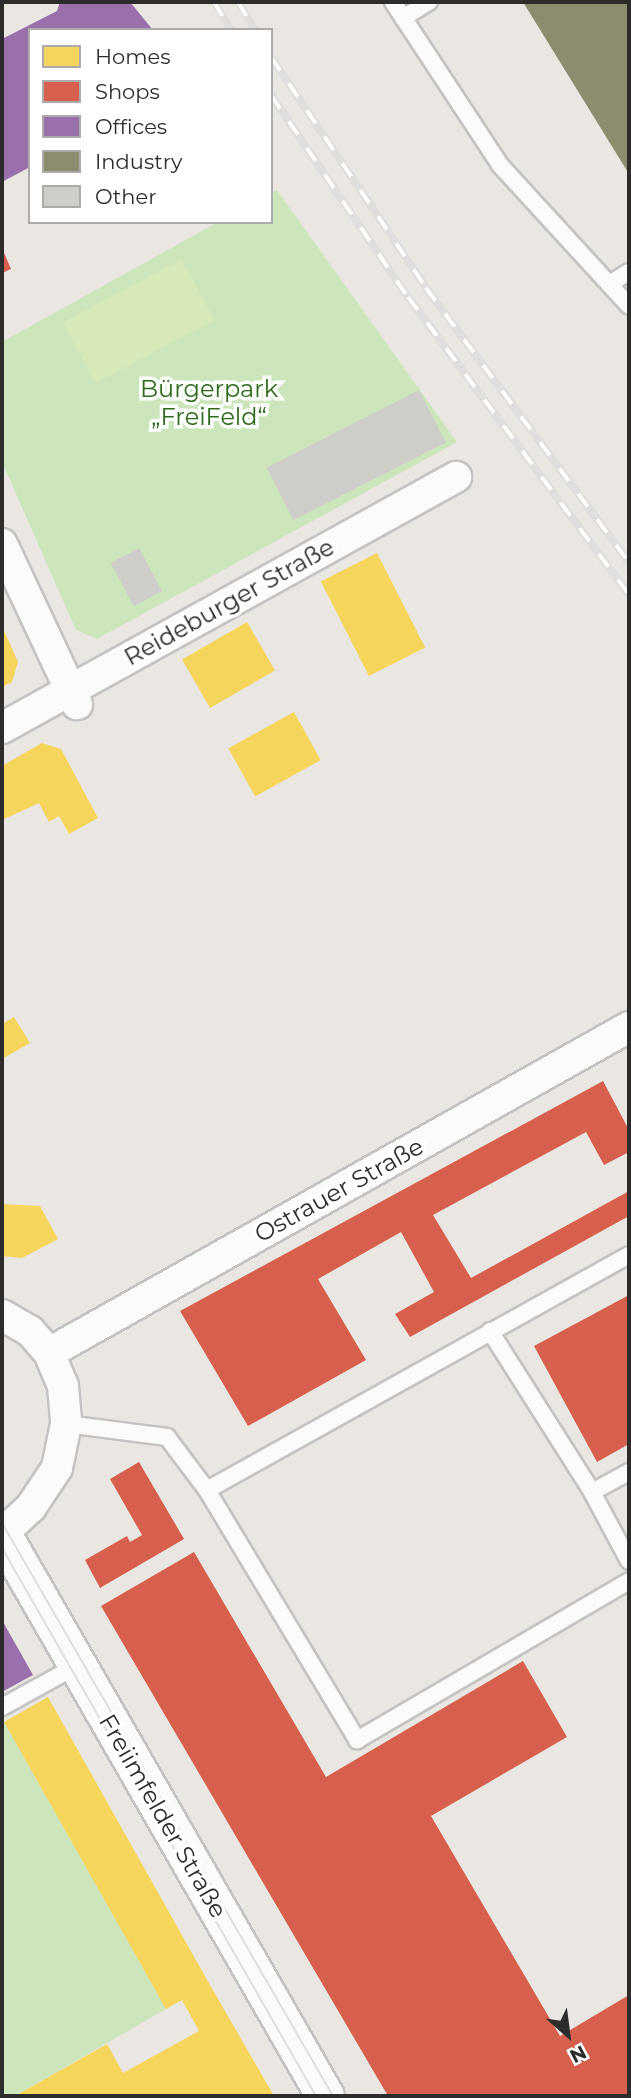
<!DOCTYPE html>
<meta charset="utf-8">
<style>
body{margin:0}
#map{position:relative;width:631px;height:2098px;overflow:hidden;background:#eae7e2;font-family:Montserrat,sans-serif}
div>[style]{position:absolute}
.green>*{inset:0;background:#cde5bb}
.pitch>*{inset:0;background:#d8e9b9;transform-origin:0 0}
.homes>*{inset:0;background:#f6d55c;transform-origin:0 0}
.shops>*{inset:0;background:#d6604d}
.offices>*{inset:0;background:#9970ab}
.industry>*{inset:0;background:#8c8c6e}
.building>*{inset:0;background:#cfcdc9;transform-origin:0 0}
.roads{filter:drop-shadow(2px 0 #c4c3c3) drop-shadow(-2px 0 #c4c3c3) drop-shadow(0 2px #c4c3c3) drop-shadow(0 -2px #c4c3c3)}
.service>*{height:16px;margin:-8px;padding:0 8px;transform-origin:8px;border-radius:8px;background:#fcfbfb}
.minor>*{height:30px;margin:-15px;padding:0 15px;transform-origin:15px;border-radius:15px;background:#fcfbfb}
.tertiary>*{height:37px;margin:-18.5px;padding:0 18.5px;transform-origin:18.5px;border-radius:18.5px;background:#fcfbfb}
.tram>*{height:2px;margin:-1px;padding:0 1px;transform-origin:1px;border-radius:1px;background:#dededf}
.rail>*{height:8px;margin-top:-4px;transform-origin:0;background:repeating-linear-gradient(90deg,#fff 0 16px,#dededf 0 32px);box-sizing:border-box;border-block:2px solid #dededf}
span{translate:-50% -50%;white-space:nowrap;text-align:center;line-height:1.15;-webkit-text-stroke:7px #fff;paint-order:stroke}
.park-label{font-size:24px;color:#2d6b1a}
.street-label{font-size:24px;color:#2c2c2c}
.frame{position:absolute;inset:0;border:4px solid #2c2c2c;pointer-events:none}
.legend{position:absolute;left:28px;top:28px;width:245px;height:196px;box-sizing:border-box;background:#fff;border:2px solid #ababab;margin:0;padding:9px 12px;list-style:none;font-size:21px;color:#2c2c2c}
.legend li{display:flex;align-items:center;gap:14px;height:35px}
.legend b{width:35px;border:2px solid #ababab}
.north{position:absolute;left:533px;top:2000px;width:70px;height:70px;-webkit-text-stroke:5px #fff;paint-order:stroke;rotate:152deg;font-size:19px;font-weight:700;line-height:28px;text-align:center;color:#2c2c2c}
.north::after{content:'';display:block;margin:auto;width:24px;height:32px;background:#2c2c2c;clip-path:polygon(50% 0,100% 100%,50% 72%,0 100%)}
</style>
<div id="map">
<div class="green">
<div style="clip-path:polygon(277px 190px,457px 442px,97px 639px,76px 630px,2px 462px,2px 342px,218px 222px,271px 222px,271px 193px)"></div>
<div style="clip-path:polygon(4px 1722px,166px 2009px,15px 2096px,2px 2096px)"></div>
</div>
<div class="pitch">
<div style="left:182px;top:259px;width:69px;height:135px;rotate:62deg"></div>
</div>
<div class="homes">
<div style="left:377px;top:553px;width:106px;height:63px;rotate:63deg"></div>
<div style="left:247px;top:622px;width:56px;height:75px;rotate:60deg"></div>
<div style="clip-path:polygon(2px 626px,18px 662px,12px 682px,2px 687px)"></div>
<div style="left:294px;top:712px;width:55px;height:75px;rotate:61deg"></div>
<div style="clip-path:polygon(42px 743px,61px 749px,98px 818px,69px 834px,59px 816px,49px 822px,39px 803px,2px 820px,2px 766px)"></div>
<div style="clip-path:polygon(14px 1017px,30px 1043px,2px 1059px,2px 1024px)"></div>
<div style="clip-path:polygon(2px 1204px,40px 1206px,58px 1239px,22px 1258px,2px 1256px)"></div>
<div style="clip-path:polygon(48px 1697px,210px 1985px,274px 2096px,15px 2096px,107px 2044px,123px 2073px,199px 2031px,182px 2000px,166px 2009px,4px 1722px)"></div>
</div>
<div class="shops">
<div style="clip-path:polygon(2px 248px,11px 269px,2px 273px)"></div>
<div style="clip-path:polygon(603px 1081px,629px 1130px,629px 1152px,604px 1165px,586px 1132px,433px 1215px,471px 1278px,629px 1191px,629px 1216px,410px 1337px,395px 1314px,434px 1292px,401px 1232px,318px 1279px,366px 1360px,248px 1426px,180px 1311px)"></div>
<div style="clip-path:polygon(629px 1295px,629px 1444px,597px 1462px,534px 1346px)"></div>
<div style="clip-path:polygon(139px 1462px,184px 1539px,100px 1588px,85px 1560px,127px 1536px,130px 1542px,142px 1535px,110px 1479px)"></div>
<div style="clip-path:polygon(194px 1552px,326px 1777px,523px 1661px,567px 1737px,431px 1816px,560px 2036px,629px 1995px,629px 2094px,388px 2096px,101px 1606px)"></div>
</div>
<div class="offices">
<div style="clip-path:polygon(60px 2px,130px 2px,153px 30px,30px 30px,30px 167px,2px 182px,2px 39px,57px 11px)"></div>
<div style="clip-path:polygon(2px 1620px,33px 1675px,2px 1692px)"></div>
</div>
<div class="industry">
<div style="clip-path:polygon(523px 2px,629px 2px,629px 174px)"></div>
</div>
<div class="building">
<div style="left:419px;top:390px;width:59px;height:171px;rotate:63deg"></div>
<div style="left:139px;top:548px;width:49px;height:32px;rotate:62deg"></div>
</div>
<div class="roads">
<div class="service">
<div style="left:393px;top:2px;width:195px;rotate:56.7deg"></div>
<div style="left:500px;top:165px;width:191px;rotate:47.5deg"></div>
<div style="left:403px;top:18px;width:31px;rotate:-32deg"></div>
<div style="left:609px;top:284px;width:23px;rotate:-31deg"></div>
<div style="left:629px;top:1255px;width:483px;rotate:150.9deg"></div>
<div style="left:207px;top:1490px;width:292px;rotate:59deg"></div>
<div style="left:357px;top:1740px;width:315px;rotate:-30.3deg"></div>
<div style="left:490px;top:1331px;width:191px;rotate:57.6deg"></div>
<div style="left:592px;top:1492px;width:78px;rotate:61.8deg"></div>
<div style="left:66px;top:1424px;width:102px;rotate:7.3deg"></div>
<div style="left:167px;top:1437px;width:66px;rotate:53deg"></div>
<div style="left:592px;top:1492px;width:42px;rotate:-28.4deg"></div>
<div style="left:2px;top:1707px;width:85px;rotate:-29deg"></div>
</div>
<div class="minor">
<div style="left:2px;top:544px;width:177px;rotate:64.9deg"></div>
<div style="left:2px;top:728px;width:519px;rotate:-28.94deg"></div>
<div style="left:2px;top:1315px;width:32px;rotate:30deg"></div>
<div style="left:30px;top:1331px;width:29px;rotate:49deg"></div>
<div style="left:49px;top:1353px;width:36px;rotate:67deg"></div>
<div style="left:63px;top:1386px;width:38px;rotate:85deg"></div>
<div style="left:66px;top:1424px;width:45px;rotate:101.6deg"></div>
<div style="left:57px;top:1468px;width:47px;rotate:123.7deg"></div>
<div style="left:31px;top:1507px;width:40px;rotate:137deg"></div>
<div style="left:49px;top:1353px;width:665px;rotate:-29.34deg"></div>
</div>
<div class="tertiary">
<div style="left:2px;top:1534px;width:648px;rotate:60.11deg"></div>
</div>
</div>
<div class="tram">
<div style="left:2px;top:1523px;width:662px;rotate:59.99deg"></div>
<div style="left:2px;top:1548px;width:632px;rotate:60.19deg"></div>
</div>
<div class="rail">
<div style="left:214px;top:2px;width:33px;rotate:59deg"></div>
<div style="left:238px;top:2px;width:33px;rotate:59deg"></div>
<div style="left:271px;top:57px;width:278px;rotate:56.1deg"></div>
<div style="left:426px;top:288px;width:341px;rotate:53.5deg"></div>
<div style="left:271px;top:95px;width:244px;rotate:55.9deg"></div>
<div style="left:408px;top:297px;width:371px;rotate:53.4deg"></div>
</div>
<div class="park-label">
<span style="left:209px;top:403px">Bürgerpark<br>„FreiFeld“</span>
</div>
<div class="street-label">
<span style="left:229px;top:602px;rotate:-29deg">Reideburger Straße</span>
<span style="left:339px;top:1190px;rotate:-29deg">Ostrauer Straße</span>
<span style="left:163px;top:1816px;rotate:60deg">Freiimfelder Straße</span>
</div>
<div class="frame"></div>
<ul class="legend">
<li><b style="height:19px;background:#f6d55c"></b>Homes</li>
<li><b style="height:19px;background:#d6604d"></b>Shops</li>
<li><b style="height:19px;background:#9970ab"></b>Offices</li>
<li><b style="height:19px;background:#8c8c6e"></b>Industry</li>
<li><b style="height:19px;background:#cfcdc9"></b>Other</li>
</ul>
<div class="north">N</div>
</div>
